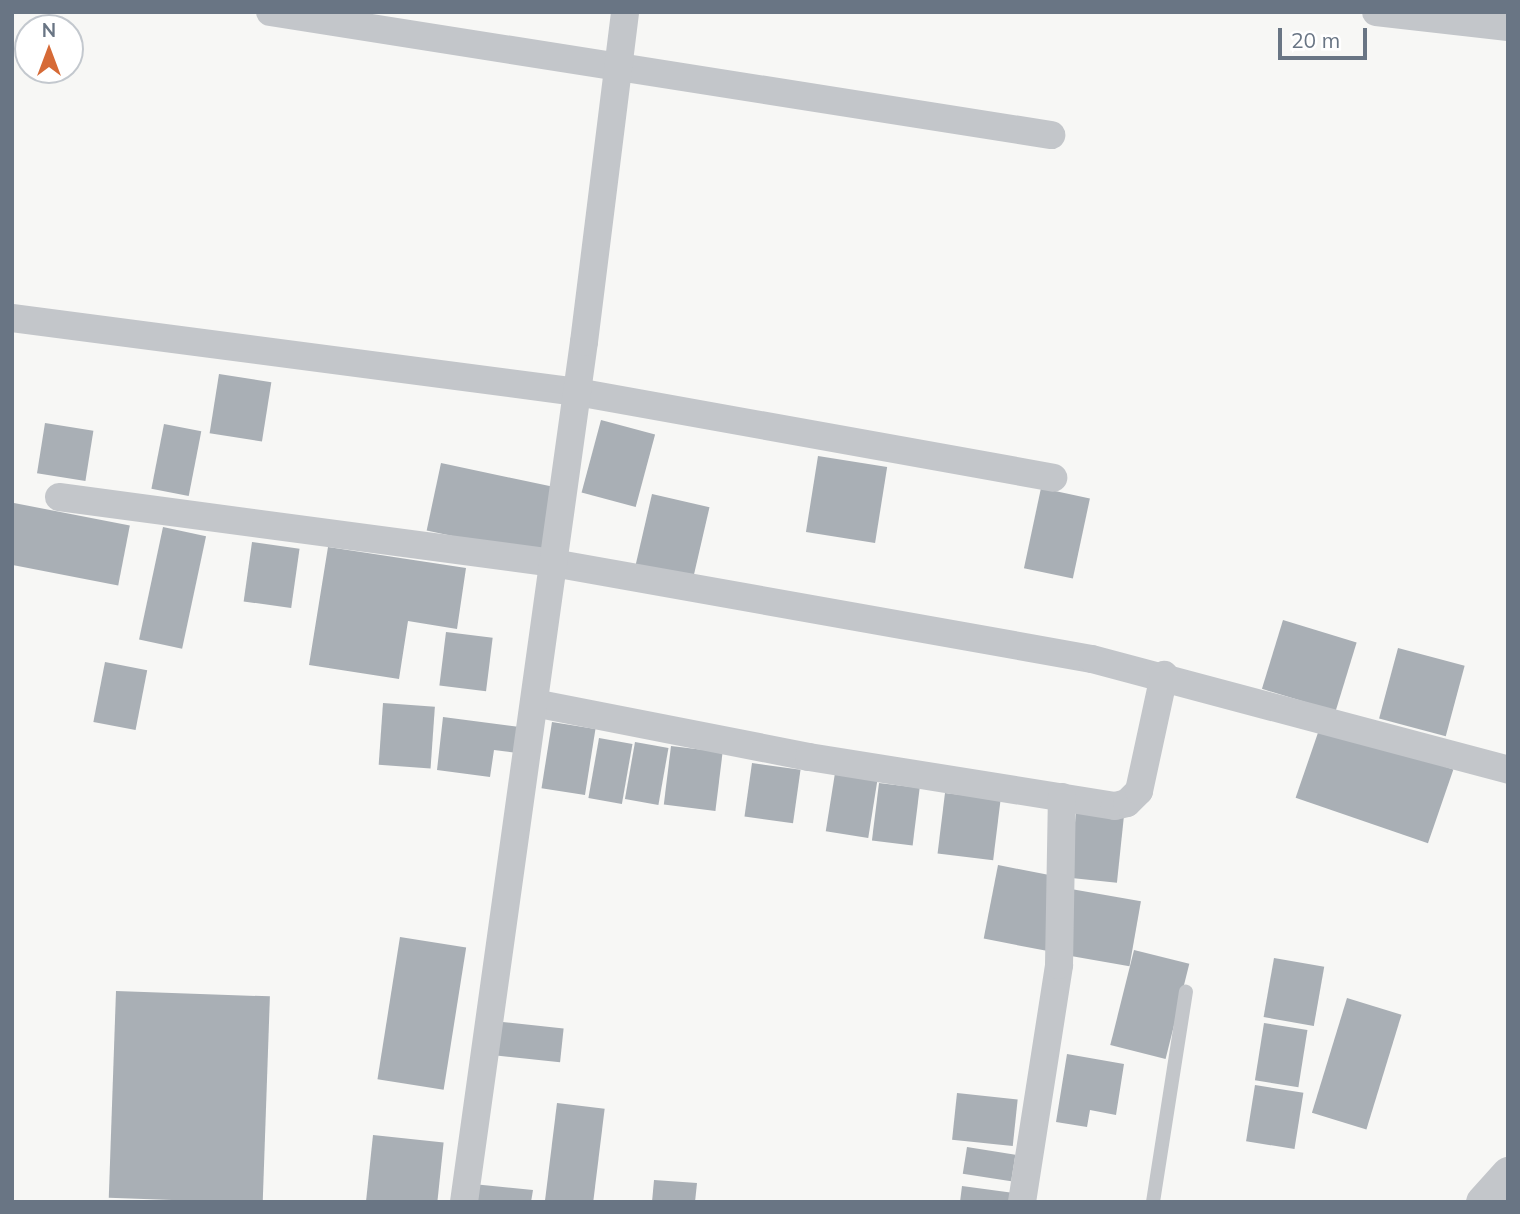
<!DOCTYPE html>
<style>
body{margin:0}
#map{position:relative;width:1520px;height:1214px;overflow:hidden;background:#f7f7f5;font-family:Mulish,sans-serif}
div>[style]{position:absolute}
.building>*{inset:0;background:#a9afb5;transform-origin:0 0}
.service>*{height:14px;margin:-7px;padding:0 7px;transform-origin:7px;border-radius:7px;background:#c3c6ca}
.minor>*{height:28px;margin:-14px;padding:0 14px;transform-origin:14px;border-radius:14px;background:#c3c6ca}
.tertiary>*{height:35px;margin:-17.5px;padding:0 17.5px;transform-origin:17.5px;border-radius:17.5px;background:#c3c6ca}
span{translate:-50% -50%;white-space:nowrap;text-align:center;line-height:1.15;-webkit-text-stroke:7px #fff;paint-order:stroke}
.frame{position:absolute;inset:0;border:14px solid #697584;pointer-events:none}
.north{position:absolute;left:14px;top:14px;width:70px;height:70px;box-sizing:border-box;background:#fff;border:2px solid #c3c8ce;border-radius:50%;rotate:0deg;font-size:19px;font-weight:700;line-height:28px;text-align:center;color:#697584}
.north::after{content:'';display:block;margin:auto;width:24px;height:32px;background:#d66a36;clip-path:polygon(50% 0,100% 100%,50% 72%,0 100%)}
.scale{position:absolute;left:1278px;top:28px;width:89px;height:32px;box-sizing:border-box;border:4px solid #697584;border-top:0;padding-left:9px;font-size:21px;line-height:24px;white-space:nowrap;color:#697584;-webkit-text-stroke:5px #fff;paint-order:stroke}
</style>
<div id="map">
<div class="building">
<div style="left:219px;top:374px;width:53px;height:60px;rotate:9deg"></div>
<div style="left:601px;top:420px;width:56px;height:75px;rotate:15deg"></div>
<div style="left:45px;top:423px;width:49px;height:51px;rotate:9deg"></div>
<div style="left:164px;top:424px;width:38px;height:66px;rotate:11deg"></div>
<div style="left:818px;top:456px;width:70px;height:77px;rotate:9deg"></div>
<div style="left:441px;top:463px;width:117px;height:69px;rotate:12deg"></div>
<div style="left:1041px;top:488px;width:50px;height:82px;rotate:12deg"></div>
<div style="left:652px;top:494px;width:59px;height:72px;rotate:13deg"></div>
<div style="left:14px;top:503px;width:118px;height:61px;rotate:11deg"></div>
<div style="left:163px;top:527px;width:44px;height:115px;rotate:12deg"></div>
<div style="left:252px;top:542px;width:48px;height:60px;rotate:8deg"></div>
<div style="clip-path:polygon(328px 547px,466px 568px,457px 629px,408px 621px,399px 679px,309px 665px)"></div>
<div style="left:1283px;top:620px;width:77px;height:72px;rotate:17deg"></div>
<div style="left:446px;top:632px;width:47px;height:54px;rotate:7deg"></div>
<div style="left:1398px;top:648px;width:69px;height:73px;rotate:15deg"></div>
<div style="left:105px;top:662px;width:43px;height:61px;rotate:11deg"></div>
<div style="left:383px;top:703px;width:52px;height:62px;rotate:4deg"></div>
<div style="clip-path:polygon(443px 717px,520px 727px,517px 753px,494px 750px,490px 777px,437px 770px)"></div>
<div style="left:552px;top:722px;width:44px;height:67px;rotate:9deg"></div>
<div style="left:1321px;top:724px;width:140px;height:78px;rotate:19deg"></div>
<div style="left:599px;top:738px;width:34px;height:61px;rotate:10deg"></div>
<div style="left:635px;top:742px;width:34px;height:58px;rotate:10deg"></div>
<div style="left:671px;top:746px;width:52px;height:59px;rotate:7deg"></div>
<div style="left:752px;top:763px;width:49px;height:54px;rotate:8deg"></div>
<div style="left:835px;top:773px;width:43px;height:59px;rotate:9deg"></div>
<div style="left:879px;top:783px;width:41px;height:58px;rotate:7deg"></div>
<div style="left:945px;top:793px;width:56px;height:61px;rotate:7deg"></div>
<div style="left:1076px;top:813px;width:48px;height:65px;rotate:6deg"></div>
<div style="left:998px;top:865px;width:64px;height:75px;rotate:11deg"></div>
<div style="left:1071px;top:889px;width:71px;height:66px;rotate:10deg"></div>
<div style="left:400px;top:937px;width:67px;height:144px;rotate:9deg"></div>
<div style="left:1134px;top:950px;width:57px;height:98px;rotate:14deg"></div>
<div style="left:1274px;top:958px;width:51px;height:60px;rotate:10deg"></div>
<div style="left:116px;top:991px;width:154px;height:207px;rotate:2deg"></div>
<div style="left:1347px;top:998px;width:57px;height:120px;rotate:17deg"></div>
<div style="left:493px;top:1021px;width:71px;height:34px;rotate:6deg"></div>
<div style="left:1264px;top:1023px;width:44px;height:58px;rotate:9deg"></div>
<div style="clip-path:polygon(1067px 1054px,1124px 1064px,1116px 1115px,1090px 1110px,1087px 1127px,1056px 1122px)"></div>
<div style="left:1255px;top:1085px;width:49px;height:57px;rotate:9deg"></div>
<div style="left:957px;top:1093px;width:61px;height:47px;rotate:6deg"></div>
<div style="left:557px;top:1103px;width:48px;height:100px;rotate:7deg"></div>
<div style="left:373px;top:1135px;width:71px;height:67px;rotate:6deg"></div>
<div style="left:967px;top:1147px;width:49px;height:27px;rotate:9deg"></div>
<div style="clip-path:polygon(654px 1180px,697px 1183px,695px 1202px,652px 1202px)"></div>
<div style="clip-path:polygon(473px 1184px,533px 1190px,531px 1202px,471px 1202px)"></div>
<div style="clip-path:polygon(962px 1186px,1014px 1193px,1013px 1202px,960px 1202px)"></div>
</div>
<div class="service">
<div style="left:1153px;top:1202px;width:213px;rotate:-81.1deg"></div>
</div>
<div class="minor">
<div style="left:270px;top:12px;width:791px;rotate:8.95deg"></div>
<div style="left:1376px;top:12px;width:133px;rotate:6.5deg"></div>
<div style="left:12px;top:318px;width:570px;rotate:7.46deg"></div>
<div style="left:577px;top:392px;width:484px;rotate:10.2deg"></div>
<div style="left:59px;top:497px;width:498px;rotate:7.6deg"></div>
<div style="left:553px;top:563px;width:547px;rotate:10.1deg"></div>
<div style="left:1092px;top:659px;width:431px;rotate:14.9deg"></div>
<div style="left:534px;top:703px;width:280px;rotate:11.1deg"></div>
<div style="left:809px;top:757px;width:310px;rotate:9.1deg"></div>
<div style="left:1115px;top:806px;width:12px;rotate:-14deg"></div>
<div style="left:1127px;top:803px;width:17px;rotate:-45deg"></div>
<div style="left:1139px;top:791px;width:119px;rotate:-77.8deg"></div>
<div style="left:464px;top:1202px;width:868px;rotate:-82.06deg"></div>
<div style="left:584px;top:342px;width:333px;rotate:-82.9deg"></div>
<div style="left:1022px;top:1202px;width:240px;rotate:-81.1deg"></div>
<div style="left:1059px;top:965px;width:168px;rotate:-89deg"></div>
</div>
<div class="tertiary">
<div style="left:1483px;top:1202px;width:38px;rotate:-48deg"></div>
</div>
<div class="frame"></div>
<div class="north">N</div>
<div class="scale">20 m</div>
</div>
